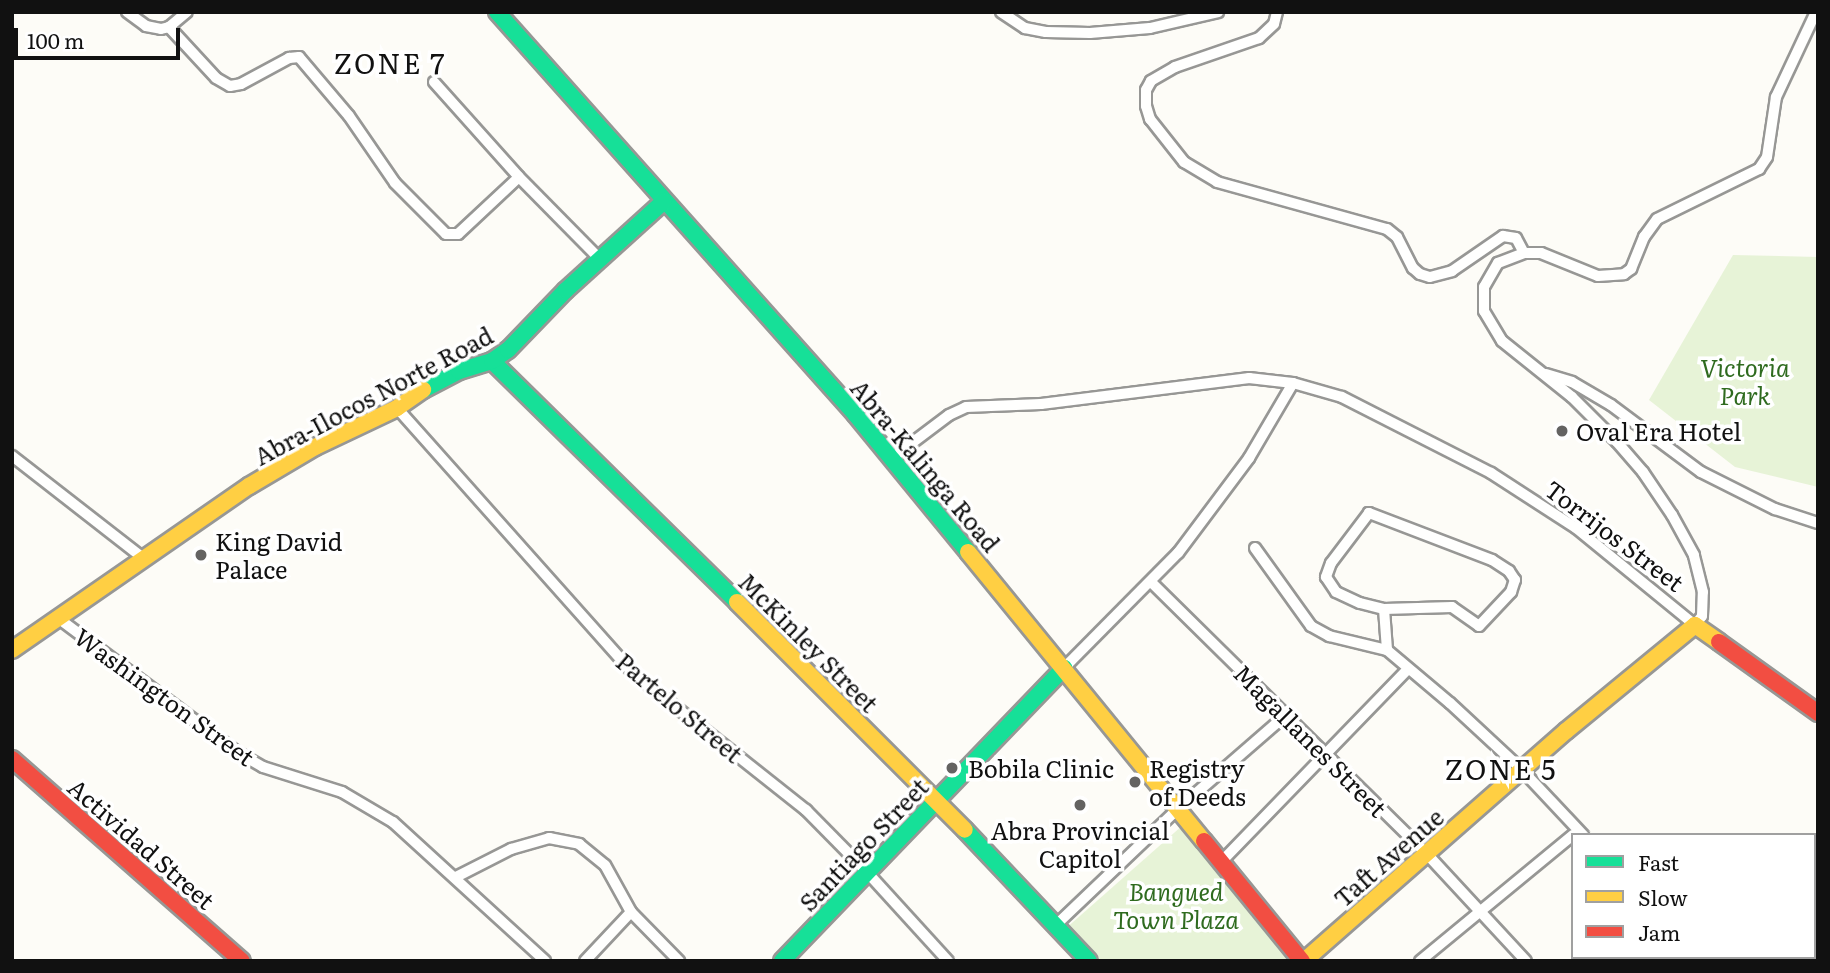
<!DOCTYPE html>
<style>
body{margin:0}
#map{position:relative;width:1830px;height:973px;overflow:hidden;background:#fdfcf7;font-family:Literata,serif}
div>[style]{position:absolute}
.green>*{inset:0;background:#e7f3d7}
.roads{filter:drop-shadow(2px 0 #979795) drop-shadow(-2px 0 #979795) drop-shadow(0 2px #979795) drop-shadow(0 -2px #979795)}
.street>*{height:10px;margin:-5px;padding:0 5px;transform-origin:5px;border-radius:5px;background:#fffffe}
.fast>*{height:16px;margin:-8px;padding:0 8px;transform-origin:8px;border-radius:8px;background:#16e098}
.slow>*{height:16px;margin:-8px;padding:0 8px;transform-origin:8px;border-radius:8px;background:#ffcf43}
.jam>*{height:16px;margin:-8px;padding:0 8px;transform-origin:8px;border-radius:8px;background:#f24e42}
.dots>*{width:19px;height:19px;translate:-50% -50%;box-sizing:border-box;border:4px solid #fff;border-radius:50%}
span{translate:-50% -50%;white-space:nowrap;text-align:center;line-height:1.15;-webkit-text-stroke:7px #fff;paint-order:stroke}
.park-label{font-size:24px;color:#2f6b1f;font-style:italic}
.street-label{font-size:24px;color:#111}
.poi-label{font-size:24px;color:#111}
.left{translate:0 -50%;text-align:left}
.quarter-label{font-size:28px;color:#111;letter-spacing:2px}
.frame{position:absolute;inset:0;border:14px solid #111;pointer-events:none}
.legend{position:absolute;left:1571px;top:833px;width:245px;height:126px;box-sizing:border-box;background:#fff;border:2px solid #a0a0a0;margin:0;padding:9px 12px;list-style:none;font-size:21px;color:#111}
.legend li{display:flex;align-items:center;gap:14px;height:35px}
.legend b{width:35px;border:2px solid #a0a0a0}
.scale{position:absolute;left:14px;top:28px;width:166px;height:32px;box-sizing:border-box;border:4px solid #111;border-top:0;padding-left:9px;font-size:21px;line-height:24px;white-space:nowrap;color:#111;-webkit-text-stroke:5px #fff;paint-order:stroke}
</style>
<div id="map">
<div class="green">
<div style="clip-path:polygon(1733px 255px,1818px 257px,1818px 487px,1735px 467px,1649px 400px)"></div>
<div style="clip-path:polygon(1183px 825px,1292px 959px,1289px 961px,1094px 961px,1064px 930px)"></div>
</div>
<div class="roads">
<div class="street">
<div style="left:127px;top:12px;width:24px;rotate:36deg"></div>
<div style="left:146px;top:26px;width:15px;rotate:11deg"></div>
<div style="left:161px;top:29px;width:8px;rotate:-14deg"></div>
<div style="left:169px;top:27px;width:23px;rotate:-40deg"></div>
<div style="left:1001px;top:12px;width:29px;rotate:34deg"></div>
<div style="left:1025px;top:28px;width:21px;rotate:11deg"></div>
<div style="left:1046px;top:32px;width:44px;rotate:1.3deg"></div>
<div style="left:1090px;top:33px;width:60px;rotate:-4.8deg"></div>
<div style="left:1150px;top:28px;width:70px;rotate:-13.2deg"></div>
<div style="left:1277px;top:12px;width:12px;rotate:104deg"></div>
<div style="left:1274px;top:24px;width:21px;rotate:137deg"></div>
<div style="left:1259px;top:38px;width:89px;rotate:161deg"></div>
<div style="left:1175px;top:67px;width:28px;rotate:150deg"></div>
<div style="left:1151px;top:81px;width:10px;rotate:119deg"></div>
<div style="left:1146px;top:90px;width:16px;rotate:90deg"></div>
<div style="left:1146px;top:106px;width:14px;rotate:73deg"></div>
<div style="left:1150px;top:119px;width:55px;rotate:51.7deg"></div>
<div style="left:1184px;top:162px;width:39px;rotate:31deg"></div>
<div style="left:1217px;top:182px;width:176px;rotate:15.5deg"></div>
<div style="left:1387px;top:229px;width:13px;rotate:39deg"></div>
<div style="left:1397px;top:237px;width:35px;rotate:63deg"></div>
<div style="left:1413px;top:268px;width:9px;rotate:41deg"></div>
<div style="left:1420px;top:274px;width:10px;rotate:17deg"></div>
<div style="left:1430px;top:277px;width:23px;rotate:-15deg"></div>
<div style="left:1452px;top:271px;width:62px;rotate:-34.5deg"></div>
<div style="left:1503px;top:236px;width:13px;rotate:9deg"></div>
<div style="left:1516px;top:238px;width:17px;rotate:62deg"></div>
<div style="left:169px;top:27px;width:69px;rotate:47.3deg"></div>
<div style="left:216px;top:78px;width:16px;rotate:30deg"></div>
<div style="left:230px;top:86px;width:11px;rotate:-10deg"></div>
<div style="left:241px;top:84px;width:55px;rotate:-28.4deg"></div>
<div style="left:289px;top:58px;width:10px;rotate:-6deg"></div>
<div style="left:299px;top:57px;width:77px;rotate:49.7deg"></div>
<div style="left:349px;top:116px;width:81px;rotate:55.5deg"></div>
<div style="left:395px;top:183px;width:72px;rotate:45deg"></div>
<div style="left:446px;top:234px;width:12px"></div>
<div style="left:458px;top:234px;width:83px;rotate:-43.1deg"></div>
<div style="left:434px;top:82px;width:127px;rotate:48.2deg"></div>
<div style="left:519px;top:177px;width:115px;rotate:45.4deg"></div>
<div style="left:1546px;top:374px;width:27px;rotate:17deg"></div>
<div style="left:1572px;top:382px;width:45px;rotate:30.5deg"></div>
<div style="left:1611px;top:405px;width:112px;rotate:36.7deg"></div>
<div style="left:1701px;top:472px;width:83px;rotate:26.6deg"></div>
<div style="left:1775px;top:509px;width:45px;rotate:18deg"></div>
<div style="left:397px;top:408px;width:355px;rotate:48.3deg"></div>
<div style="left:633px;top:673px;width:221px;rotate:38.4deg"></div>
<div style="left:806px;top:810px;width:87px;rotate:45.5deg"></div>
<div style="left:867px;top:872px;width:120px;rotate:47.7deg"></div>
<div style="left:12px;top:456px;width:166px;rotate:37.9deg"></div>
<div style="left:892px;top:458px;width:71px;rotate:-37deg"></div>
<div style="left:949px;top:415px;width:19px;rotate:-25deg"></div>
<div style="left:966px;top:407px;width:75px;rotate:-2.3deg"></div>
<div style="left:1041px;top:404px;width:210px;rotate:-7.1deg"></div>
<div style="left:1249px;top:378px;width:44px;rotate:6.5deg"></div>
<div style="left:1293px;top:383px;width:51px;rotate:15.9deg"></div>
<div style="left:1342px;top:397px;width:167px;rotate:27deg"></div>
<div style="left:1491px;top:473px;width:101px;rotate:32.9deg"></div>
<div style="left:1576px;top:528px;width:154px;rotate:39.2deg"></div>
<div style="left:1695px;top:625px;width:11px;rotate:-52deg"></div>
<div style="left:1702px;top:616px;width:24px;rotate:-88deg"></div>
<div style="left:1703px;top:592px;width:38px;rotate:-104deg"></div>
<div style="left:1694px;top:555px;width:46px;rotate:-118.8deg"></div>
<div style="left:1672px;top:515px;width:52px;rotate:-124deg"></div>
<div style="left:1643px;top:472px;width:40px;rotate:-131deg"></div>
<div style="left:1617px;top:442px;width:64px;rotate:-135deg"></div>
<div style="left:1572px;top:397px;width:90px;rotate:-141.3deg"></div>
<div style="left:1502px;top:341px;width:35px;rotate:-121deg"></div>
<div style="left:1484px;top:311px;width:24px;rotate:-90deg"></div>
<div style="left:1484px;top:287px;width:28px;rotate:-60deg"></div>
<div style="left:1498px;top:263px;width:28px;rotate:-21deg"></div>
<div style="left:1524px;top:253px;width:17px"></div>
<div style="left:1541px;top:253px;width:61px;rotate:22deg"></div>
<div style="left:1598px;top:276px;width:26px;rotate:-4deg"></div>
<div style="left:1624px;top:274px;width:9px;rotate:-36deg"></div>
<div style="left:1631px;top:269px;width:35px;rotate:-68deg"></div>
<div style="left:1644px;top:237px;width:22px;rotate:-54deg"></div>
<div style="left:1657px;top:219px;width:114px;rotate:-26.1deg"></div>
<div style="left:1759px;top:169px;width:14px;rotate:-56deg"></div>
<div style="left:1767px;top:157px;width:61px;rotate:-81.5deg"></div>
<div style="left:1776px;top:97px;width:94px;rotate:-64.8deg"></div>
<div style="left:1255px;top:548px;width:96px;rotate:54.3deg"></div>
<div style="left:1311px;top:626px;width:21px;rotate:29deg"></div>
<div style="left:1329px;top:636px;width:60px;rotate:13.6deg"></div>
<div style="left:1387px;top:650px;width:82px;rotate:40.1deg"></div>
<div style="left:1450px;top:703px;width:98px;rotate:42.9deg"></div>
<div style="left:1522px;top:770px;width:89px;rotate:46.8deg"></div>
<div style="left:1151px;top:582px;width:386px;rotate:44.6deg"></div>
<div style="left:1426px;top:853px;width:147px;rotate:47.2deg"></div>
<div style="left:1384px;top:609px;width:68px;rotate:-1.7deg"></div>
<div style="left:1452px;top:607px;width:33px;rotate:35deg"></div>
<div style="left:1479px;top:626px;width:47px;rotate:-46.7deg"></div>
<div style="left:1511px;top:592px;width:13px;rotate:-72deg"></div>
<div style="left:1515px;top:580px;width:11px;rotate:-124deg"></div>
<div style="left:1509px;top:571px;width:20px;rotate:-147deg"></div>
<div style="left:1492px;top:560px;width:132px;rotate:-159.1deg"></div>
<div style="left:1369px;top:513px;width:63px;rotate:127.2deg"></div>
<div style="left:1331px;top:563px;width:15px;rotate:110deg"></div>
<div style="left:1326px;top:577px;width:18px;rotate:56deg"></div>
<div style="left:1336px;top:592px;width:26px;rotate:25deg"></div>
<div style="left:1360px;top:603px;width:25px;rotate:14deg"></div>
<div style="left:1384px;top:609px;width:41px;rotate:85.8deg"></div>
<div style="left:58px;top:618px;width:224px;rotate:36.8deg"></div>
<div style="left:237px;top:752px;width:30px;rotate:30deg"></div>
<div style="left:263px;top:767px;width:83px;rotate:17.6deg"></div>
<div style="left:342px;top:792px;width:59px;rotate:30.5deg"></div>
<div style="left:393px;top:822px;width:206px;rotate:42.4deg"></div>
<div style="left:1064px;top:668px;width:162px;rotate:-45.3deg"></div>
<div style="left:1178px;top:553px;width:119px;rotate:-53.2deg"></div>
<div style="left:1249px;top:458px;width:87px;rotate:-59.6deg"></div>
<div style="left:1221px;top:862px;width:269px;rotate:-45.9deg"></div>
<div style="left:456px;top:877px;width:62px;rotate:-27deg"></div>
<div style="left:511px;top:849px;width:40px;rotate:-16deg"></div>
<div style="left:549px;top:838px;width:31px;rotate:11deg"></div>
<div style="left:579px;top:844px;width:33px;rotate:39deg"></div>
<div style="left:605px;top:865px;width:54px;rotate:61deg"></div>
<div style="left:631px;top:912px;width:69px;rotate:45.6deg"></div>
<div style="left:1057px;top:924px;width:168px;rotate:-43.6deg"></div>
<div style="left:1179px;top:808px;width:142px;rotate:-41deg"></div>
<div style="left:1710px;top:957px;width:6px;rotate:45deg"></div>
<div style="left:585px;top:961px;width:67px;rotate:-46.8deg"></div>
<div style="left:1420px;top:961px;width:198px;rotate:-39.5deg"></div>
<div style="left:1602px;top:961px;width:5px;rotate:-53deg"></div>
</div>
<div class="fast">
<div style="left:497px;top:12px;width:540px;rotate:48.3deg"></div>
<div style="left:856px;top:415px;width:177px;rotate:50.7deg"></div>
<div style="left:492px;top:361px;width:344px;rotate:44.5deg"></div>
<div style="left:423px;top:390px;width:41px;rotate:-27.8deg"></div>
<div style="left:459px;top:371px;width:34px;rotate:-17deg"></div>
<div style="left:492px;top:361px;width:19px;rotate:-35deg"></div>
<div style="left:508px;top:350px;width:83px;rotate:-46deg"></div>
<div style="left:566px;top:290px;width:132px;rotate:-42.2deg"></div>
<div style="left:965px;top:830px;width:180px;rotate:46.6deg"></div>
<div style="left:782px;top:961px;width:407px;rotate:-46.1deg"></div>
</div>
<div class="slow">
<div style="left:968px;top:552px;width:373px;rotate:50.8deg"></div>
<div style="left:737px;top:602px;width:322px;rotate:45deg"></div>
<div style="left:12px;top:650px;width:288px;rotate:-34.7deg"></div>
<div style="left:249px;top:486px;width:77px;rotate:-30.6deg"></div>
<div style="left:315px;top:447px;width:91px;rotate:-25.4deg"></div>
<div style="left:397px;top:408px;width:32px;rotate:-35deg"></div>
<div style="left:1304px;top:961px;width:349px;rotate:-41.3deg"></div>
<div style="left:1566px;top:731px;width:167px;rotate:-39.4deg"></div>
<div style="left:1695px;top:625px;width:29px;rotate:35deg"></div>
</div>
<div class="jam">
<div style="left:1719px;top:642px;width:122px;rotate:35.6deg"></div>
<div style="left:12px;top:759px;width:306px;rotate:41.3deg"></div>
<div style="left:1204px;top:841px;width:155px;rotate:50.8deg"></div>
</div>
</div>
<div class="dots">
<div style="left:1562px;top:431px;background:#646362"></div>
<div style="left:201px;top:555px;background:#646362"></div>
<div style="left:952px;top:768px;background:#646362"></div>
<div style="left:1135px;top:782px;background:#646362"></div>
<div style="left:1080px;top:805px;background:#646362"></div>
</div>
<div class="park-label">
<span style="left:1745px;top:381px">Victoria<br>Park</span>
<span style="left:1176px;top:905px">Bangued<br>Town Plaza</span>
</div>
<div class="street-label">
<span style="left:373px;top:395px;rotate:-28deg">Abra-Ilocos Norte Road</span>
<span style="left:926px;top:465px;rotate:50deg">Abra-Kalinga Road</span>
<span style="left:1615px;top:535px;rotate:37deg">Torrijos Street</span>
<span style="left:809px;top:642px;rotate:45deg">McKinley Street</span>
<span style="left:165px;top:696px;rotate:36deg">Washington Street</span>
<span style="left:680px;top:707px;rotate:40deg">Partelo Street</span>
<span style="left:1311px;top:740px;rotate:45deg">Magallanes Street</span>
<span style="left:142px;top:843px;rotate:41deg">Actividad Street</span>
<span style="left:863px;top:844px;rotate:-46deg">Santiago Street</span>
<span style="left:1388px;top:857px;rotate:-41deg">Taft Avenue</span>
</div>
<div class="poi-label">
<span class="left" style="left:1576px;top:431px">Oval Era Hotel</span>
<span class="left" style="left:215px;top:555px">King David<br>Palace</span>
<span class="left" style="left:968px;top:768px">Bobila Clinic</span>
<span class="left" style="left:1149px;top:782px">Registry<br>of Deeds</span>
<span style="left:1080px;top:844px">Abra Provincial<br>Capitol</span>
</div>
<div class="quarter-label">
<span style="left:390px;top:62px">ZONE 7</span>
<span style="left:1501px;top:768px">ZONE 5</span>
</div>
<div class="frame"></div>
<ul class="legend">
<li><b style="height:9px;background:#16e098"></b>Fast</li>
<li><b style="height:9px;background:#ffcf43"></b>Slow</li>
<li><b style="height:9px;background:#f24e42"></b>Jam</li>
</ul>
<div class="scale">100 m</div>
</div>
